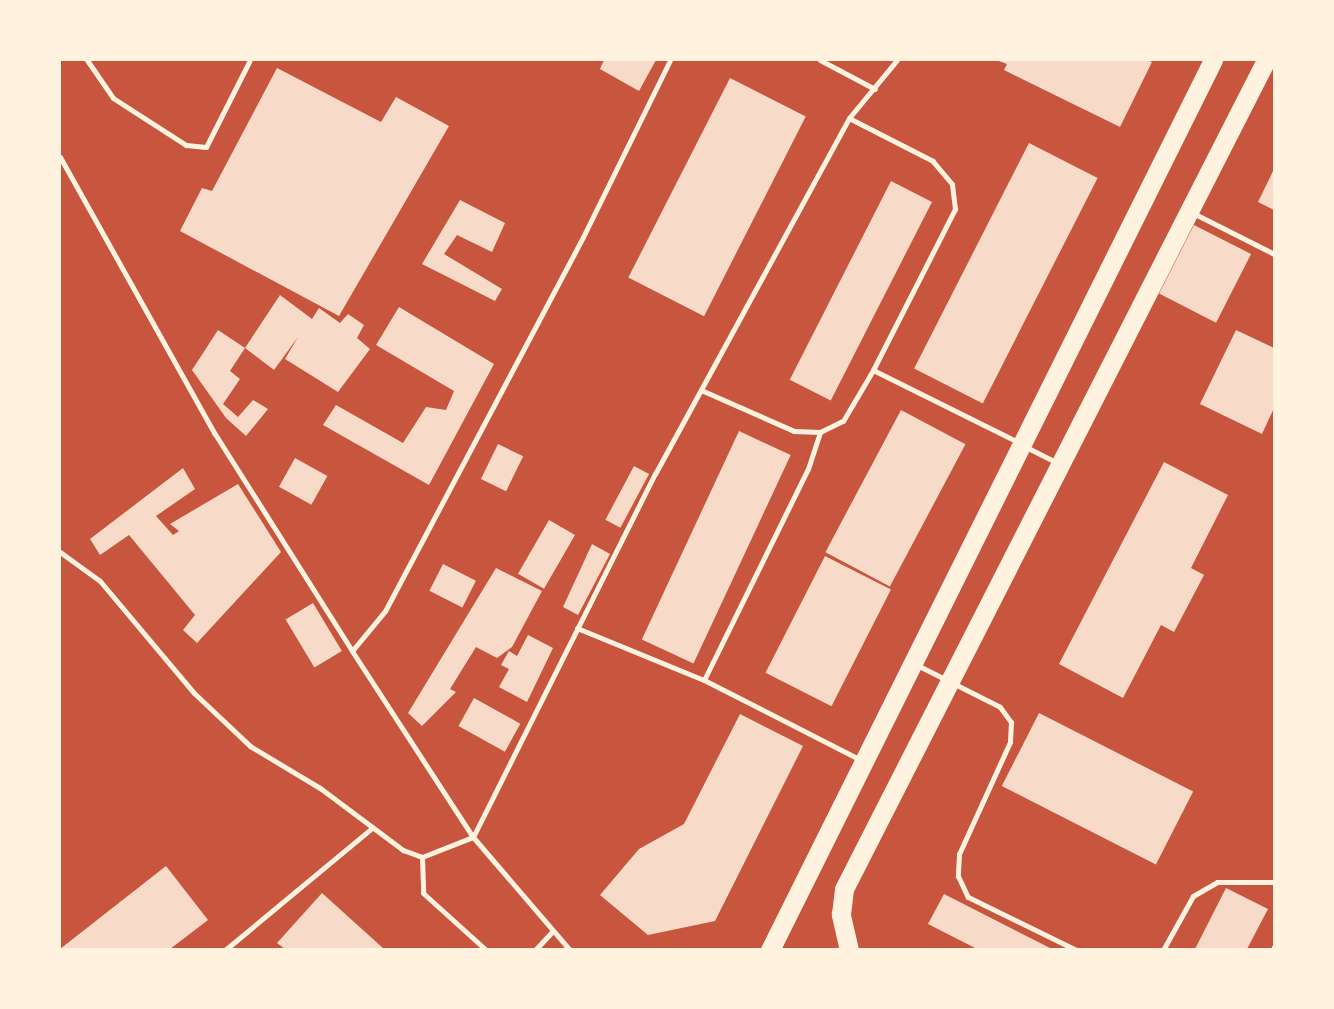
<!DOCTYPE html>
<style>
body{margin:0}
#map{position:relative;width:1334px;height:1009px;overflow:hidden;background:#c8553d;font-family:"IBM Plex Serif",serif}
div>[style]{position:absolute}
.building>*{inset:0;background:#f7dbc8;transform-origin:0 0}
.service>*{height:5px;margin:-2.5px;padding:0 2.5px;transform-origin:2.5px;border-radius:2.5px;background:#fff3e0}
.trunk>*{height:19px;margin:-9.5px;padding:0 9.5px;transform-origin:9.5px;border-radius:9.5px;background:#fff3e0}
span{translate:-50% -50%;white-space:nowrap;text-align:center;line-height:1.15;-webkit-text-stroke:7px #fff3e0;paint-order:stroke}
.frame{position:absolute;inset:0;border:61px solid #fff3e0;pointer-events:none}
</style>
<div id="map">
<div class="building">
<div style="clip-path:polygon(604px 60px,656px 60px,639px 91px,600px 69px)"></div>
<div style="clip-path:polygon(996px 60px,1146px 60px,1152px 62px,1120px 127px,1004px 70px,1007px 64px)"></div>
<div style="clip-path:polygon(277px 68px,381px 122px,396px 97px,449px 126px,339px 316px,180px 231px,202px 188px,212px 191px)"></div>
<div style="left:730px;top:78px;width:85px;height:224px;rotate:27deg"></div>
<div style="left:1029px;top:143px;width:77px;height:253px;rotate:27deg"></div>
<div style="clip-path:polygon(1274px 169px,1274px 210px,1258px 202px)"></div>
<div style="left:891px;top:181px;width:46px;height:223px;rotate:27deg"></div>
<div style="clip-path:polygon(460px 200px,505px 223px,492px 252px,457px 235px,444px 254px,502px 289px,495px 301px,422px 264px)"></div>
<div style="left:1194px;top:225px;width:64px;height:77px;rotate:27deg"></div>
<div style="clip-path:polygon(280px 295px,312px 319px,319px 308px,340px 323px,348px 314px,364px 325px,357px 338px,370px 349px,338px 392px,285px 359px,298px 337px,274px 370px,245px 348px)"></div>
<div style="clip-path:polygon(399px 307px,494px 364px,429px 485px,323px 425px,336px 405px,403px 443px,426px 407px,446px 410px,454px 391px,376px 345px)"></div>
<div style="clip-path:polygon(218px 330px,245px 348px,230px 371px,240px 379px,223px 404px,238px 417px,253px 400px,268px 409px,246px 436px,226px 418px,192px 370px)"></div>
<div style="clip-path:polygon(1236px 330px,1274px 348px,1274px 408px,1262px 434px,1200px 404px)"></div>
<div style="left:901px;top:410px;width:73px;height:161px;rotate:28deg"></div>
<div style="left:739px;top:431px;width:57px;height:230px;rotate:25deg"></div>
<div style="left:498px;top:444px;width:28px;height:39px;rotate:26deg"></div>
<div style="left:295px;top:458px;width:37px;height:33px;rotate:29deg"></div>
<div style="clip-path:polygon(1164px 462px,1228px 495px,1191px 568px,1204px 575px,1174px 632px,1161px 625px,1123px 698px,1059px 664px)"></div>
<div style="left:634px;top:466px;width:17px;height:61px;rotate:28deg"></div>
<div style="clip-path:polygon(183px 468px,195px 489px,156px 516px,173px 535px,179px 531px,170px 524px,238px 484px,281px 552px,197px 643px,183px 630px,195px 615px,129px 535px,100px 555px,90px 539px)"></div>
<div style="left:549px;top:520px;width:30px;height:62px;rotate:30deg"></div>
<div style="clip-path:polygon(592px 544px,610px 554px,578px 615px,563px 607px)"></div>
<div style="left:825px;top:556px;width:74px;height:131px;rotate:27deg"></div>
<div style="left:443px;top:564px;width:37px;height:30px;rotate:27deg"></div>
<div style="clip-path:polygon(496px 568px,542px 591px,512px 647px,497px 658px,476px 647px,450px 689px,456px 692px,422px 726px,408px 713px)"></div>
<div style="left:313px;top:603px;width:56px;height:32px;rotate:59deg"></div>
<div style="clip-path:polygon(528px 635px,553px 648px,527px 702px,499px 687px,509px 669px,501px 665px,509px 651px,517px 656px)"></div>
<div style="left:474px;top:698px;width:53px;height:32px;rotate:29deg"></div>
<div style="left:1039px;top:713px;width:173px;height:82px;rotate:27deg"></div>
<div style="clip-path:polygon(740px 714px,803px 746px,715px 921px,648px 935px,600px 895px,639px 849px,684px 824px)"></div>
<div style="clip-path:polygon(166px 866px,208px 920px,170px 949px,60px 949px)"></div>
<div style="clip-path:polygon(1226px 888px,1268px 909px,1247px 949px,1195px 949px)"></div>
<div style="clip-path:polygon(322px 893px,384px 949px,285px 949px,277px 943px)"></div>
<div style="clip-path:polygon(944px 894px,1052px 949px,977px 949px,928px 924px)"></div>
</div>
<div class="service">
<div style="left:87px;top:60px;width:46px;rotate:55.6deg"></div>
<div style="left:113px;top:98px;width:87px;rotate:32.8deg"></div>
<div style="left:186px;top:145px;width:20px;rotate:6deg"></div>
<div style="left:206px;top:147px;width:97px;rotate:-63.2deg"></div>
<div style="left:820px;top:60px;width:62px;rotate:27.8deg"></div>
<div style="left:60px;top:157px;width:317px;rotate:60.8deg"></div>
<div style="left:215px;top:434px;width:257px;rotate:57.7deg"></div>
<div style="left:352px;top:651px;width:222px;rotate:57deg"></div>
<div style="left:473px;top:837px;width:149px;rotate:49.4deg"></div>
<div style="left:1191px;top:212px;width:93px;rotate:26.8deg"></div>
<div style="left:873px;top:370px;width:162px;rotate:26.4deg"></div>
<div style="left:701px;top:390px;width:102px;rotate:23.8deg"></div>
<div style="left:794px;top:431px;width:26px;rotate:2deg"></div>
<div style="left:820px;top:432px;width:25px;rotate:-26deg"></div>
<div style="left:843px;top:421px;width:59px;rotate:-59.5deg"></div>
<div style="left:873px;top:370px;width:181px;rotate:-63deg"></div>
<div style="left:955px;top:209px;width:25px;rotate:-97deg"></div>
<div style="left:952px;top:184px;width:30px;rotate:-130deg"></div>
<div style="left:933px;top:161px;width:94px;rotate:-152.9deg"></div>
<div style="left:1026px;top:447px;width:36px;rotate:27deg"></div>
<div style="left:60px;top:552px;width:49px;rotate:35.9deg"></div>
<div style="left:100px;top:581px;width:146px;rotate:50deg"></div>
<div style="left:194px;top:693px;width:77px;rotate:43.4deg"></div>
<div style="left:250px;top:746px;width:82px;rotate:31deg"></div>
<div style="left:320px;top:788px;width:104px;rotate:36.8deg"></div>
<div style="left:403px;top:850px;width:20px;rotate:20deg"></div>
<div style="left:422px;top:857px;width:55px;rotate:-21.4deg"></div>
<div style="left:473px;top:837px;width:406px;rotate:-63.4deg"></div>
<div style="left:655px;top:474px;width:405px;rotate:-61.4deg"></div>
<div style="left:849px;top:118px;width:75px;rotate:-50.4deg"></div>
<div style="left:577px;top:628px;width:137px;rotate:22.3deg"></div>
<div style="left:704px;top:680px;width:176px;rotate:27deg"></div>
<div style="left:352px;top:651px;width:52px;rotate:-50.5deg"></div>
<div style="left:385px;top:611px;width:423px;rotate:-62.1deg"></div>
<div style="left:583px;top:237px;width:197px;rotate:-63.8deg"></div>
<div style="left:915px;top:664px;width:95px;rotate:26.8deg"></div>
<div style="left:1000px;top:707px;width:19px;rotate:54deg"></div>
<div style="left:1011px;top:722px;width:20px;rotate:93deg"></div>
<div style="left:1010px;top:742px;width:123px;rotate:114.5deg"></div>
<div style="left:959px;top:854px;width:22px;rotate:93deg"></div>
<div style="left:958px;top:876px;width:23px;rotate:65deg"></div>
<div style="left:968px;top:897px;width:120px;rotate:26.1deg"></div>
<div style="left:704px;top:680px;width:235px;rotate:-63.8deg"></div>
<div style="left:808px;top:469px;width:39px;rotate:-72deg"></div>
<div style="left:422px;top:857px;width:36px;rotate:88deg"></div>
<div style="left:423px;top:893px;width:85px;rotate:42.1deg"></div>
<div style="left:225px;top:950px;width:192px;rotate:-39.7deg"></div>
<div style="left:535px;top:950px;width:25px;rotate:-47deg"></div>
<div style="left:1163px;top:950px;width:62px;rotate:-60.9deg"></div>
<div style="left:1193px;top:896px;width:28px;rotate:-30deg"></div>
<div style="left:1217px;top:882px;width:57px"></div>
<div style="left:1273px;top:950px;width:3px;rotate:-72deg"></div>
</div>
<div class="trunk">
<div style="left:770px;top:950px;width:994px;rotate:-63.54deg"></div>
<div style="left:849px;top:950px;width:37px;rotate:-103deg"></div>
<div style="left:841px;top:914px;width:25px;rotate:-83deg"></div>
<div style="left:844px;top:889px;width:930px;rotate:-63.02deg"></div>
</div>
<div class="frame"></div>
</div>
